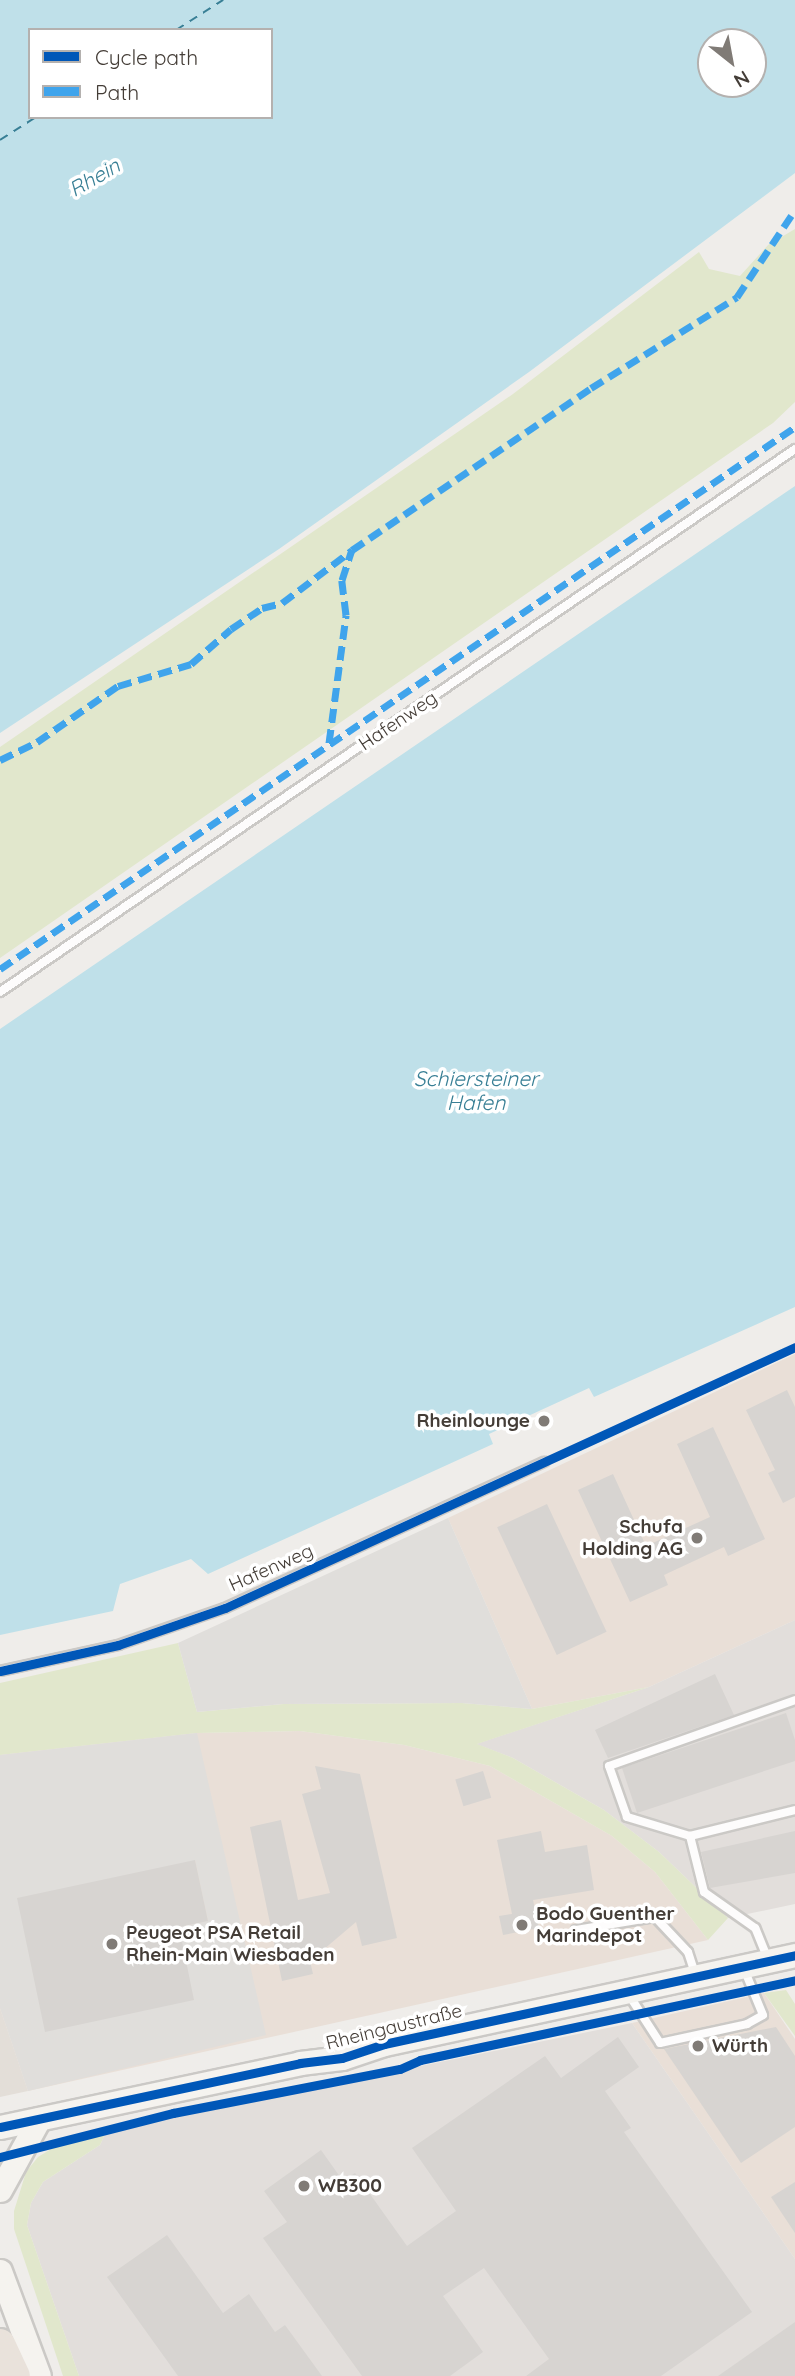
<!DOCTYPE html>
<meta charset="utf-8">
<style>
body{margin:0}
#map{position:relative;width:795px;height:2376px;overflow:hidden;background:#efedea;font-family:Quicksand,sans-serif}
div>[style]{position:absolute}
.residential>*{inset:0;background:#e3ded8}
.commercial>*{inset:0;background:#e9dfd7}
.industrial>*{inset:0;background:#e2dedb}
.green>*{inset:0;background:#e1e7cc}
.parking>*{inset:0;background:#e0dedb}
.water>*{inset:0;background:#bfe0e9}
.ferry>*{height:2px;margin-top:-1px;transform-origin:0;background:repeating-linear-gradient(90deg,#387f95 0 9px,transparent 0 16px)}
.building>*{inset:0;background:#d7d4d1;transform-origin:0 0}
.roads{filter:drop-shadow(2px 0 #cbc9c6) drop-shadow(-2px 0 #cbc9c6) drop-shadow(0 2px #cbc9c6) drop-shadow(0 -2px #cbc9c6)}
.lane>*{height:8px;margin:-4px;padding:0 4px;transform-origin:4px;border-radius:4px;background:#fdfcfc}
.secondary>*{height:23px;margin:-11.5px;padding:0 11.5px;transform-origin:11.5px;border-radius:11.5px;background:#f5f3ef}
.highway>*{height:30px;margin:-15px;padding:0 15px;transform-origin:15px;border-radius:15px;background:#e9e2db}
.quiet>*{height:7px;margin-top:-3.5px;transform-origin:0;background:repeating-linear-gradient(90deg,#3fa4ec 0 14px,transparent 0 21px)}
.cycleway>*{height:9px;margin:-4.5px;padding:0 4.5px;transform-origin:4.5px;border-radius:4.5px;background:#0057b8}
.dots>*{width:19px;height:19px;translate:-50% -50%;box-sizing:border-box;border:4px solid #fff;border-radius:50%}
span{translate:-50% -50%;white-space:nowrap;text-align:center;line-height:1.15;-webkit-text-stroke:7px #fff;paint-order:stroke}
.street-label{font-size:19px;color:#443d37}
.poi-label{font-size:19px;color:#443d37;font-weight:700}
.right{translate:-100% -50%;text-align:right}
.left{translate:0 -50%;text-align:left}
.water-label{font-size:21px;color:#387f95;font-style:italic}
.legend{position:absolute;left:28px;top:28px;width:245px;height:91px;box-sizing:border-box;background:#fff;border:2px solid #b4b1af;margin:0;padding:9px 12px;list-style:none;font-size:21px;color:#443d37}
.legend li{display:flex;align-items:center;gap:14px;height:35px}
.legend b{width:35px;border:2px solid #b4b1af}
.north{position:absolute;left:697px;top:28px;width:70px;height:70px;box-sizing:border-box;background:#fff;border:2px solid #b4b1af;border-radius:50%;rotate:149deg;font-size:19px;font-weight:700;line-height:28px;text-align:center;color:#443d37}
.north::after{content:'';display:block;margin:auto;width:24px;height:32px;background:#807b76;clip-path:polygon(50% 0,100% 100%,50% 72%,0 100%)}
</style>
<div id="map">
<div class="residential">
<div style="clip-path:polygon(0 2008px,28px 2091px,0 2097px)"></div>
</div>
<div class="commercial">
<div style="clip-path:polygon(795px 1354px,795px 1620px,649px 1687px,532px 1709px,448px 1518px)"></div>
<div style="clip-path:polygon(300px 1731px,404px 1745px,490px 1766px,612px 1836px,655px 1872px,708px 1940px,28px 2091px,0 2008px,0 1755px,197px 1733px)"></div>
<div style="clip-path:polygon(764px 1993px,795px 2039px,795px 2259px,632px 2023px)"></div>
</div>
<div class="industrial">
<div style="clip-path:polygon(795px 1620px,795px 1904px,728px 1918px,659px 1852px,604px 1810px,513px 1758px,476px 1744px,649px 1687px)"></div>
<div style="clip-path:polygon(632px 2023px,795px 2259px,795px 2376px,79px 2376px,27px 2225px,31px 2203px,43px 2182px,100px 2145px,107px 2130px)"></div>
</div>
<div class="green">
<div style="clip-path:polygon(795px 229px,795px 402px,773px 423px,0 958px,0 747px,513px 394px,699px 252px,709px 269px,740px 276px,768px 245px)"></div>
<div style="clip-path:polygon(178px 1643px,197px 1712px,283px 1704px,462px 1703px,532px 1709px,649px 1687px,477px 1744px,513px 1758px,604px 1810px,659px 1852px,728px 1918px,708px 1940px,655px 1872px,612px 1836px,490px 1766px,404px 1745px,300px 1731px,197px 1733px,0 1755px,0 1683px)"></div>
<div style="clip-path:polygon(786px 1990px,795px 2004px,795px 2036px,764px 1993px)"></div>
<div style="clip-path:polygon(107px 2130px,100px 2145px,43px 2182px,31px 2203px,27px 2225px,79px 2376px,63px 2376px,14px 2229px,14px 2211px,26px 2172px,38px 2157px,61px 2143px)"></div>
</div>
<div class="parking">
<div style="clip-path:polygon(448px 1518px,532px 1709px,462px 1703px,283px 1704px,197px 1712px,178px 1643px)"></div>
<div style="clip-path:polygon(evenodd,197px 1733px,266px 2035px,28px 2091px,0 2008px,0 1755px,197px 1733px,195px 1860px,208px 1921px,179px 1927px,195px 1860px)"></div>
</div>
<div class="water">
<div style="clip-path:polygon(evenodd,0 0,795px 0,795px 173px,529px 372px,279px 549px,0 733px,0 0,30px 30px,271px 30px,271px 117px,30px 117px,30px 30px,0 0,711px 42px,753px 42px,753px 84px,711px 84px,711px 42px)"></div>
<div style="clip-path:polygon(795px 486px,795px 1307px,594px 1397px,589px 1388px,489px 1434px,493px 1444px,208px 1574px,191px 1559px,120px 1584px,113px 1611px,0 1635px,0 1029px)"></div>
</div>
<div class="ferry">
<div style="left:176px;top:30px;width:56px;rotate:-32.6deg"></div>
<div style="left:0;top:140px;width:43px;rotate:-32.6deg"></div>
</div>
<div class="building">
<div style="clip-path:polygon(787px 1390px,795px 1407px,795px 1497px,783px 1503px,768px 1473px,775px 1470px,746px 1410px)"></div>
<div style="clip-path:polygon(713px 1427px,765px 1539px,728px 1556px,724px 1547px,664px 1575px,668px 1585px,630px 1602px,578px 1490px,613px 1474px,646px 1546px,710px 1517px,677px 1444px)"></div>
<div style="left:547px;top:1504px;width:141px;height:55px;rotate:65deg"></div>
<div style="clip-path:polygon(715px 1674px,734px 1715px,608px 1758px,595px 1730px)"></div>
<div style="clip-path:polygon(786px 1713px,795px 1740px,795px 1761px,637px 1813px,622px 1768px)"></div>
<div style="clip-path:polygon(315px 1766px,360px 1774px,397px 1938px,362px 1946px,356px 1922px,310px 1961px,313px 1974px,282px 1981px,250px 1827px,281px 1820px,298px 1900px,330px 1893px,302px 1794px,321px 1789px)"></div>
<div style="left:483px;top:1771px;width:28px;height:29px;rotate:73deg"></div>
<div style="clip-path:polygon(541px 1831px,545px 1852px,587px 1845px,594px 1890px,533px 1900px,539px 1928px,503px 1935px,499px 1916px,512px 1914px,497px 1840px)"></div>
<div style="clip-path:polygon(795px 1831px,795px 1873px,710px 1888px,701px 1852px)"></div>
<div style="clip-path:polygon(195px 1860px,208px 1921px,179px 1927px,194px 2000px,45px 2032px,17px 1898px)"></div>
<div style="clip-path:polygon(776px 2027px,795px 2056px,795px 2127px,741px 2163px,664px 2049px)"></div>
<div style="clip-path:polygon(618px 2037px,639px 2067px,605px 2091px,631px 2128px,624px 2132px,752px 2312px,661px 2376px,526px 2376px,549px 2359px,484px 2268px,443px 2296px,483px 2352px,450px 2376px,362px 2376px,263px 2238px,287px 2222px,264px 2191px,321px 2150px,343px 2181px,355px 2173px,407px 2246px,456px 2211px,412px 2148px,545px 2056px,561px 2078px)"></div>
<div style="clip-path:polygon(795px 2182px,795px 2233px,771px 2197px)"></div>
<div style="clip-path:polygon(167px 2235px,223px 2313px,249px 2294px,275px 2332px,285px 2325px,322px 2376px,178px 2376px,107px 2277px)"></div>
<div style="clip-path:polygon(795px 2322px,795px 2376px,718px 2376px)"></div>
</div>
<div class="roads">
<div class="lane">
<div style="left:0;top:992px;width:963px;rotate:-34.33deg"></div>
<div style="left:0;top:1671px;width:121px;rotate:-12.4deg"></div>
<div style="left:118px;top:1645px;width:113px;rotate:-19.1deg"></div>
<div style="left:225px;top:1608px;width:351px;rotate:-24.6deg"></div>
<div style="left:690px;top:1836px;width:66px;rotate:-163.2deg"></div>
<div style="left:627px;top:1817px;width:54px;rotate:-109.4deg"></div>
<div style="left:609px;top:1766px;width:197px;rotate:-19.5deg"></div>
<div style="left:576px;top:1930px;width:80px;rotate:-9.3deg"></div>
<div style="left:655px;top:1917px;width:48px;rotate:46.7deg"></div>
<div style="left:688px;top:1952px;width:23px;rotate:72deg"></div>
<div style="left:767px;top:1957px;width:31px;rotate:-112deg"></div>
<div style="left:755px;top:1928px;width:62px;rotate:-144.8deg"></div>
<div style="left:704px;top:1892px;width:58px;rotate:-104deg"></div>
<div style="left:690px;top:1836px;width:108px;rotate:-13.9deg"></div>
<div style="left:629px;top:1995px;width:57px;rotate:57.1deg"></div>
<div style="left:660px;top:2043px;width:89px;rotate:-12.3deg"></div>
<div style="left:747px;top:2024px;width:18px;rotate:-29deg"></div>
<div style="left:763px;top:2015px;width:50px;rotate:-112.4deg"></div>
</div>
<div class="secondary">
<div style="left:0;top:2127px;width:307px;rotate:-12deg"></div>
<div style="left:300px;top:2063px;width:42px;rotate:-6.8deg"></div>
<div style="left:342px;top:2058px;width:44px;rotate:-18.4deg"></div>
<div style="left:384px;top:2044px;width:421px;rotate:-12.2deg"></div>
<div style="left:0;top:2190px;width:81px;rotate:-61.2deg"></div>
<div style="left:0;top:2271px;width:112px;rotate:69.6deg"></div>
</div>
<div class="highway">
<div style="left:0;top:2344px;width:35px;rotate:65deg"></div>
</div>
</div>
<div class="quiet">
<div style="left:329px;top:743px;width:129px;rotate:-82.4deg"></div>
<div style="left:346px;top:615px;width:35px;rotate:-97deg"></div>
<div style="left:342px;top:580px;width:32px;rotate:-72deg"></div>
<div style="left:352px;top:550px;width:289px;rotate:-34.1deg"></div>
<div style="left:591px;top:388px;width:172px;rotate:-31.9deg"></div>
<div style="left:737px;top:297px;width:105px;rotate:-56.3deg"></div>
<div style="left:0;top:760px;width:41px;rotate:-25.9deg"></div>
<div style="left:37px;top:742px;width:98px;rotate:-34.7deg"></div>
<div style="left:118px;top:686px;width:76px;rotate:-16.8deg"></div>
<div style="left:191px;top:664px;width:53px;rotate:-41.2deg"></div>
<div style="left:231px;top:629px;width:37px;rotate:-34deg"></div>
<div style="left:262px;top:608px;width:21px;rotate:-14deg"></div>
<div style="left:282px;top:603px;width:88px;rotate:-37.1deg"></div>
<div style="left:0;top:969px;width:962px;rotate:-34.28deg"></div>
</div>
<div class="cycleway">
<div style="left:0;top:1671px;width:121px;rotate:-12.4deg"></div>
<div style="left:118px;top:1645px;width:113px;rotate:-19.1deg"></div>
<div style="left:225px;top:1608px;width:627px;rotate:-24.6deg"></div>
<div style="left:0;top:2127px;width:307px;rotate:-12deg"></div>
<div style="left:300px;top:2063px;width:42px;rotate:-6.8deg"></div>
<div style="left:342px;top:2058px;width:44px;rotate:-18.4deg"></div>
<div style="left:384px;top:2044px;width:421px;rotate:-12.2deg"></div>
<div style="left:0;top:2157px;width:179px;rotate:-14.3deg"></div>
<div style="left:173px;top:2113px;width:231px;rotate:-11deg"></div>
<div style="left:400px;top:2069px;width:22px;rotate:-24deg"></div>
<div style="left:420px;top:2060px;width:383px;rotate:-12deg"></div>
</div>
<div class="dots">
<div style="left:544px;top:1421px;background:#807b76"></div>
<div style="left:697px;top:1538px;background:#807b76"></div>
<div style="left:522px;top:1925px;background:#807b76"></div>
<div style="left:112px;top:1944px;background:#807b76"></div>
<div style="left:698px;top:2046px;background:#807b76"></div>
<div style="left:304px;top:2186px;background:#807b76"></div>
</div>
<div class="street-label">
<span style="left:398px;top:721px;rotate:-34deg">Hafenweg</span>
<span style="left:271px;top:1568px;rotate:-24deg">Hafenweg</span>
<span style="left:394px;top:2027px;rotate:-14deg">Rheingaustraße</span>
</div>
<div class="poi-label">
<span class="right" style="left:530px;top:1421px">Rheinlounge</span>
<span class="right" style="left:683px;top:1538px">Schufa<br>Holding AG</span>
<span class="left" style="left:536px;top:1925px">Bodo Guenther<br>Marindepot</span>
<span class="left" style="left:126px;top:1944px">Peugeot PSA Retail<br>Rhein-Main Wiesbaden</span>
<span class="left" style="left:712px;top:2046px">Würth</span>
<span class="left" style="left:318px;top:2186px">WB300</span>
</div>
<div class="water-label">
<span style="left:94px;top:177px;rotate:-30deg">Rhein</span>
<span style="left:476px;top:1090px">Schiersteiner<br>Hafen</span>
</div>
<ul class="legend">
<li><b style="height:9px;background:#0057b8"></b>Cycle path</li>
<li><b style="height:9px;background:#3fa4ec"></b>Path</li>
</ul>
<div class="north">N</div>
</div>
